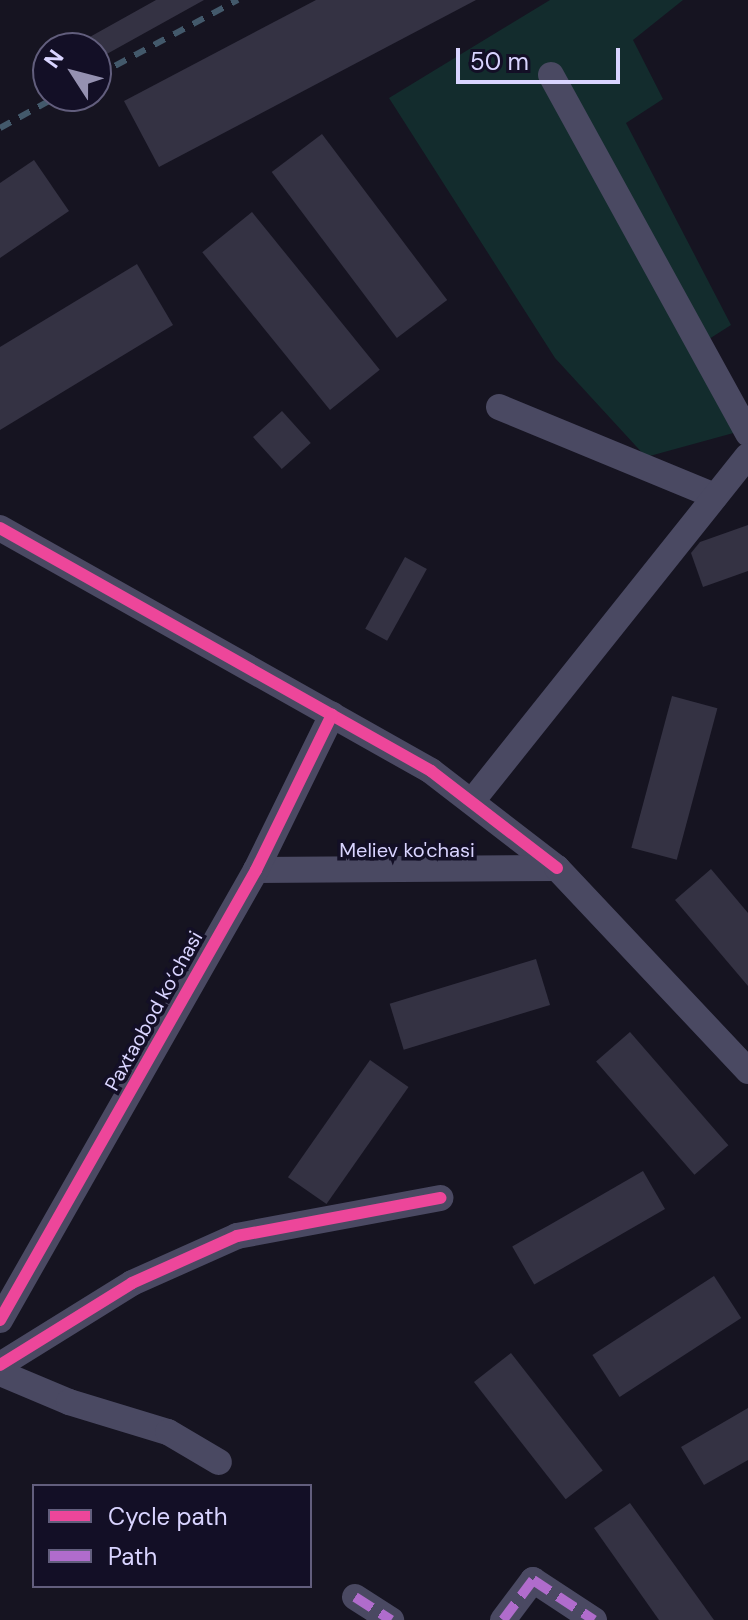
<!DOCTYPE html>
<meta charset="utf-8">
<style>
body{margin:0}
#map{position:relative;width:748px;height:1620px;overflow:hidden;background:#161421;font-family:"DM Sans",sans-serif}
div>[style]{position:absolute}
.green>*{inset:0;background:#132c2d}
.building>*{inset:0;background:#343243;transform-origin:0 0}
.minor>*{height:26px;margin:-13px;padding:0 13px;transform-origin:13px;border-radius:13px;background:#4a4962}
.rail>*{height:6px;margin-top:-3px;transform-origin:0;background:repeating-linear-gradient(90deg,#43596b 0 12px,transparent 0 22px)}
.quiet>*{height:10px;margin-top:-5px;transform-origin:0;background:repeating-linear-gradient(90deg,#b06ccc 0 20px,transparent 0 30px)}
.cycleway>*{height:12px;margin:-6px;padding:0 6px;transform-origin:6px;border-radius:6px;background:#ed469a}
span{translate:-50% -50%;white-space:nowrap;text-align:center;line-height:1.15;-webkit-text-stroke:7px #130f26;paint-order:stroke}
.street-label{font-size:20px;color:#d9d4ff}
.legend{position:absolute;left:32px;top:1484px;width:280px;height:104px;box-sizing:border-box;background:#130f26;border:2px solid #625e7d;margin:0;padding:10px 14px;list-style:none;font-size:24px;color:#d9d4ff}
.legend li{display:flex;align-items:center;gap:16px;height:40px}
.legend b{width:40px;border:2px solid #625e7d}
.north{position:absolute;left:32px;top:32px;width:80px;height:80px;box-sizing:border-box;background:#130f26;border:2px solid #625e7d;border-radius:50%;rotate:306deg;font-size:22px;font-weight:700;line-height:32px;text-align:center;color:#d9d4ff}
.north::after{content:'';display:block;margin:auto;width:28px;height:36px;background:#9591b1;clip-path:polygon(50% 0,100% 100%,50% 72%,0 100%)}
.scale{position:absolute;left:456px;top:48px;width:164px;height:36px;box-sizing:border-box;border:4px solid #d9d4ff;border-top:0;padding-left:10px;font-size:24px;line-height:28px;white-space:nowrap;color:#d9d4ff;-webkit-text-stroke:6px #130f26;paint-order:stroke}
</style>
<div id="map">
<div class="green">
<div style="clip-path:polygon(550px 0,683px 0,633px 40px,663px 99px,626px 123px,731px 325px,698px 346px,748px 429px,646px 457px,555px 358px,389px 98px)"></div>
</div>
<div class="building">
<div style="clip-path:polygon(156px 0,204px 0,96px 60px,96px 48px,70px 48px)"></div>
<div style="clip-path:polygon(316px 0,476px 0,159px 167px,124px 101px)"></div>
<div style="left:322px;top:134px;width:208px;height:63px;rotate:53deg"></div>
<div style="clip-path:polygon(34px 160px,69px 211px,0 258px,0 183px)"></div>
<div style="left:252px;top:212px;width:203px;height:64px;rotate:51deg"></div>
<div style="clip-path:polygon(137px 264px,173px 325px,0 430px,0 347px)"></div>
<div style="left:282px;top:411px;width:43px;height:39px;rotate:48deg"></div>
<div style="clip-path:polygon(748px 525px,748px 571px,703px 587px,691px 553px,700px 542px)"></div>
<div style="left:405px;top:557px;width:25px;height:82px;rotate:29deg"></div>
<div style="left:672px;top:696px;width:47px;height:157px;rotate:15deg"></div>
<div style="clip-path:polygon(711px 869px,748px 913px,748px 986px,675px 900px)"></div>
<div style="left:536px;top:959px;width:48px;height:153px;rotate:73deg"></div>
<div style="left:630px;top:1032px;width:150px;height:45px;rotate:49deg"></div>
<div style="left:370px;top:1060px;width:47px;height:143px;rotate:35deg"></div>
<div style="left:643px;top:1171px;width:44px;height:151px;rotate:60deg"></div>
<div style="left:714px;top:1276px;width:50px;height:145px;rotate:57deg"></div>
<div style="left:511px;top:1353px;width:149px;height:47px;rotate:52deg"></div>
<div style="clip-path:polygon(748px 1408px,748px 1460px,704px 1485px,681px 1447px)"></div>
<div style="clip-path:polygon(630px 1503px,714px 1620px,659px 1620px,594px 1528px)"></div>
</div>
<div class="minor">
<div style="left:551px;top:75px;width:409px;rotate:61.2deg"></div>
<div style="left:499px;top:407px;width:234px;rotate:22.4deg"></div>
<div style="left:0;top:528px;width:495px;rotate:29.4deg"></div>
<div style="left:431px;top:771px;width:159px;rotate:37.6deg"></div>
<div style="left:473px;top:800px;width:440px;rotate:-51.4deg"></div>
<div style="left:256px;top:870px;width:301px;rotate:-0.4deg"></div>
<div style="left:557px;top:868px;width:279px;rotate:46.7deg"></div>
<div style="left:0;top:1320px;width:518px;rotate:-60.36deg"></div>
<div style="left:256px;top:870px;width:173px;rotate:-63.9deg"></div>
<div style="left:0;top:1365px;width:155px;rotate:-31.8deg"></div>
<div style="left:132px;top:1283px;width:115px;rotate:-24.1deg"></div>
<div style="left:237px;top:1236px;width:207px;rotate:-10.6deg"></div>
<div style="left:0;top:1373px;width:75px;rotate:22.8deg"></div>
<div style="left:69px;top:1402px;width:103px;rotate:16.9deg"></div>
<div style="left:168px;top:1432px;width:59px;rotate:30.5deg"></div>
<div style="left:355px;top:1597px;width:43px;rotate:32.6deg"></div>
<div style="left:503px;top:1620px;width:50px;rotate:-53.1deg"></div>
<div style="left:533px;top:1580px;width:73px;rotate:33.3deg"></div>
</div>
<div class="rail">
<div style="left:96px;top:76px;width:161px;rotate:-28.2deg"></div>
<div style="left:0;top:128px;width:66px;rotate:-28.9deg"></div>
</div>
<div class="quiet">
<div style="left:355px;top:1597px;width:43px;rotate:32.6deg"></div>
<div style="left:503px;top:1620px;width:50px;rotate:-53.1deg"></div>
<div style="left:533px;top:1580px;width:73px;rotate:33.3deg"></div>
</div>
<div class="cycleway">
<div style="left:0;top:528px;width:495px;rotate:29.4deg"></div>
<div style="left:431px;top:771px;width:159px;rotate:37.6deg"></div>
<div style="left:0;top:1320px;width:518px;rotate:-60.36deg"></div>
<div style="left:256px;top:870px;width:173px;rotate:-63.9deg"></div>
<div style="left:0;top:1365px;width:155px;rotate:-31.8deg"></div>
<div style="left:132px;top:1283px;width:115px;rotate:-24.1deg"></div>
<div style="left:237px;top:1236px;width:207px;rotate:-10.6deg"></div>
</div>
<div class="street-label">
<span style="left:407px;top:850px">Meliev ko'chasi</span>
<span style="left:154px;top:1011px;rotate:-61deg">Paxtaobod ko‘chasi</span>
</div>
<ul class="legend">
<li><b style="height:10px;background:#ed469a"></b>Cycle path</li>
<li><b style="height:10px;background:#b06ccc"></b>Path</li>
</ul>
<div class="north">N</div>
<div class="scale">50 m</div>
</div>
